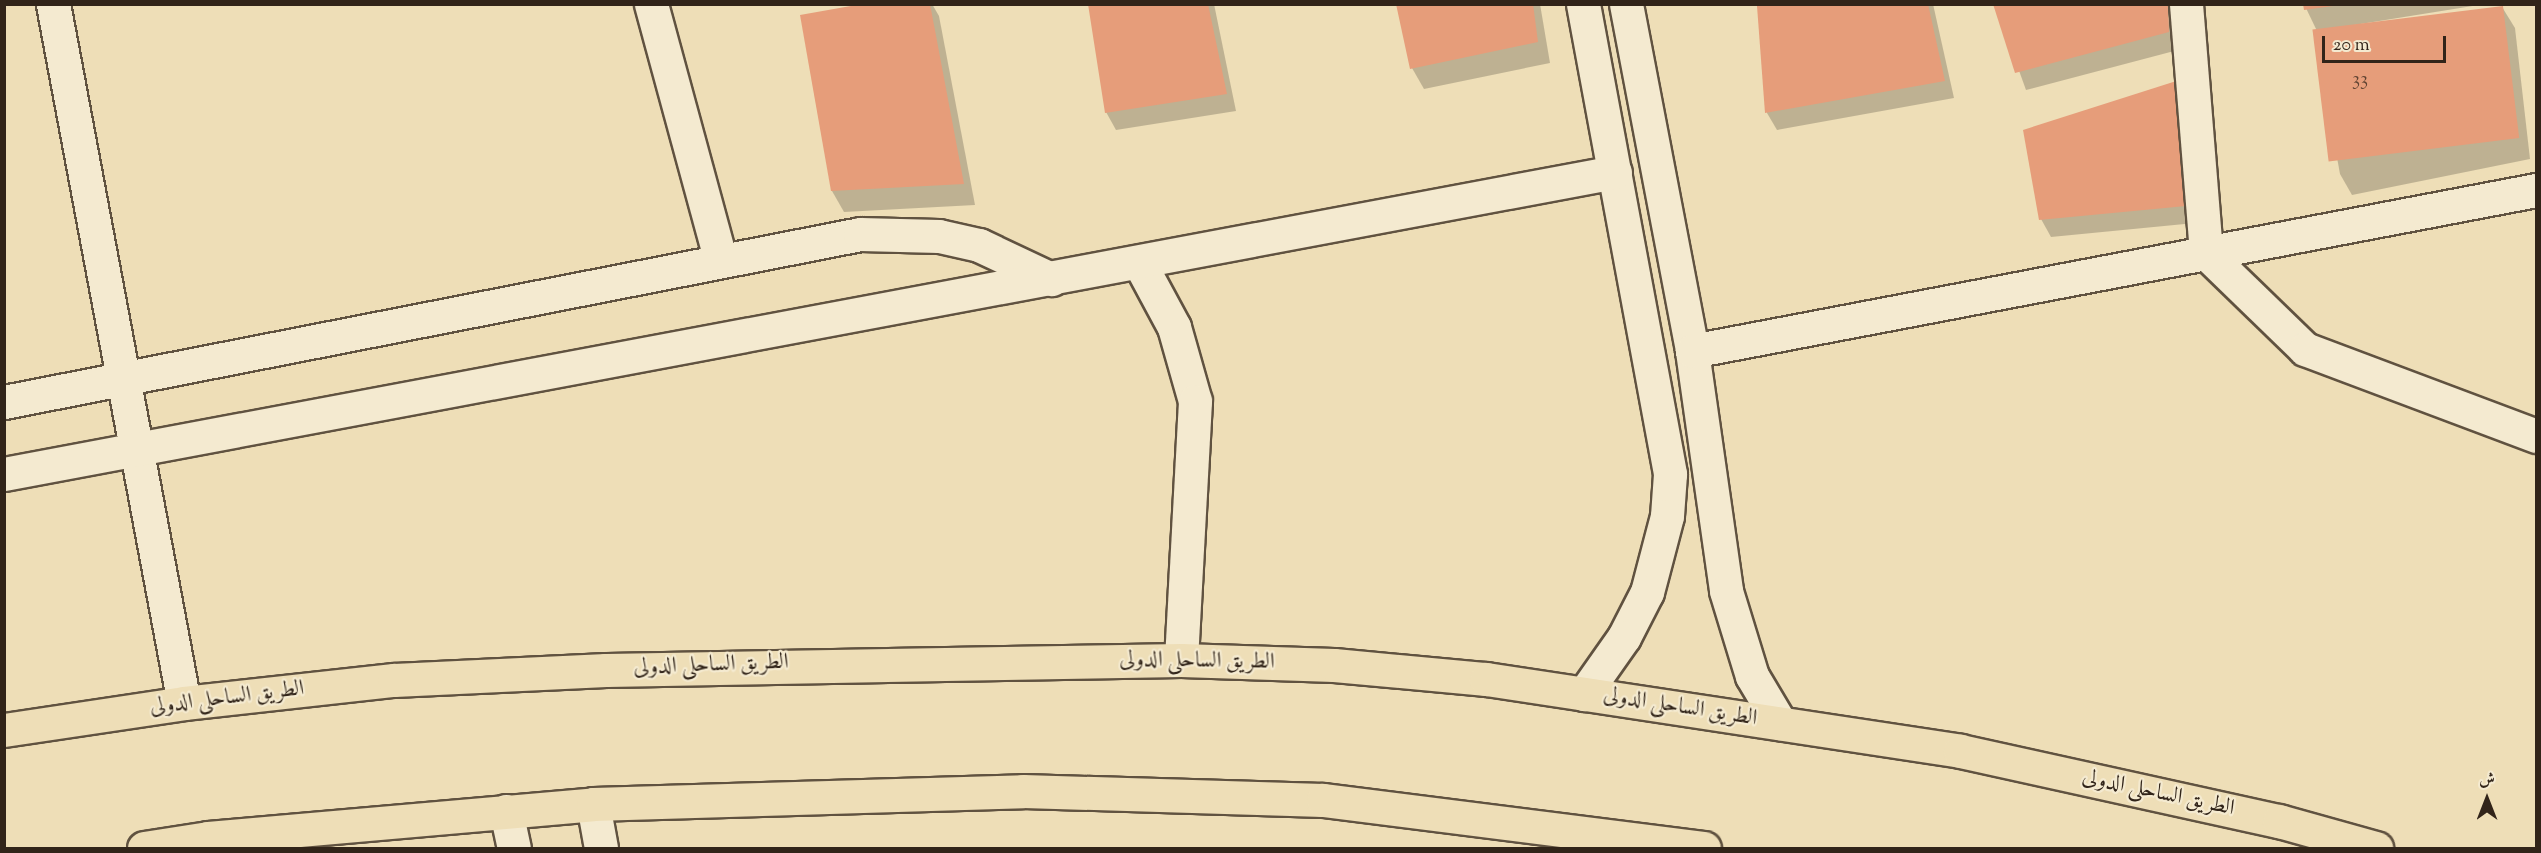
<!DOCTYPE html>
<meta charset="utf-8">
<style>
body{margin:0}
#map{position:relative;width:2541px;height:853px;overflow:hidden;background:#eedeb7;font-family:"Sorts Mill Goudy",Amiri,serif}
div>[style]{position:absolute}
.shadow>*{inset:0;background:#0003}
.building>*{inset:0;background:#e69d7a;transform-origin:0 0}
.roads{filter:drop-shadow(2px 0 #605240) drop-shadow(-2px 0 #605240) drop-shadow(0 2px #605240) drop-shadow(0 -2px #605240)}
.minor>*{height:33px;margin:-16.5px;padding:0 16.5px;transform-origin:16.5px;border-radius:16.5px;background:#f4ead0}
.highway>*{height:33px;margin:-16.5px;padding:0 16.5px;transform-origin:16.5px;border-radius:16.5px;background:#eedeb7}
span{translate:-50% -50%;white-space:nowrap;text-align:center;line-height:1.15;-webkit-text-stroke:4.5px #f4ead0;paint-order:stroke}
.number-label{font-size:20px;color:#5e4231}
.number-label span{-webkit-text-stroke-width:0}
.street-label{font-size:22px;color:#312419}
.frame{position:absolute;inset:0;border:6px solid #312419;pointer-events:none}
.north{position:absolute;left:2457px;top:769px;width:60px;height:60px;-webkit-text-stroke:4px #f4ead0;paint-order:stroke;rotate:0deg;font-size:16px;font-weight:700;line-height:24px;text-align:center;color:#312419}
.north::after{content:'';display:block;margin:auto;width:21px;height:27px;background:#312419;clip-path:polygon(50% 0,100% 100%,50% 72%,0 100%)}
.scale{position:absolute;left:2322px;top:36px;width:124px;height:27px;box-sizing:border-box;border:3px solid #312419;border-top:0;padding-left:8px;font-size:18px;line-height:21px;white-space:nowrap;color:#312419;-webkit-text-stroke:4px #f4ead0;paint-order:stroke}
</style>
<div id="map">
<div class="shadow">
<div style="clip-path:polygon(871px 4px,932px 4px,939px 16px,975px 205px,844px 212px,832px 191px,802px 16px)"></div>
<div style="clip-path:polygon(1089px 4px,1214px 4px,1236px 111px,1116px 130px,1106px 112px)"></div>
<div style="clip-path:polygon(1397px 4px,1540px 4px,1550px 63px,1424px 89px,1412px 68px)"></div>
<div style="clip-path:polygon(1933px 4px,1954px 98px,1777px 130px,1767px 113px,1759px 7px)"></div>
<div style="clip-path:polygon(1995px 4px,2176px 4px,2178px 50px,2026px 90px)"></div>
<div style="clip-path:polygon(2304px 4px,2485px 4px,2317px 31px)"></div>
<div style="clip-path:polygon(2502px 7px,2515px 28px,2530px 159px,2352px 195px,2340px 174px,2317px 48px)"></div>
<div style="clip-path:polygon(2201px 95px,2195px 223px,2051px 237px,2041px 219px)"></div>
</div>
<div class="building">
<div style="clip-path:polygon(862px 4px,930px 4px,964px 184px,831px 191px,800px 15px)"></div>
<div style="clip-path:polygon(1088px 4px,1208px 4px,1227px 94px,1105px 113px)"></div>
<div style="clip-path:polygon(1396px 4px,1533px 4px,1538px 42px,1410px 69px)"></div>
<div style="clip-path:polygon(1928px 4px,1945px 81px,1765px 113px,1757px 6px)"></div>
<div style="clip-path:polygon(1993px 4px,2168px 4px,2169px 32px,2015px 73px)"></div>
<div style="clip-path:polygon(2303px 4px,2332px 4px,2333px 6px,2304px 10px)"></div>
<div style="left:2503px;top:6px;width:133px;height:192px;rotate:83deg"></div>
<div style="clip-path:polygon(2192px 76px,2186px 206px,2039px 220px,2023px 130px)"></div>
</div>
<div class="roads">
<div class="minor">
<div style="left:53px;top:4px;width:711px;rotate:79.39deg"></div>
<div style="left:651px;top:4px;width:263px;rotate:74.8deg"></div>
<div style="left:1583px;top:4px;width:478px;rotate:79.5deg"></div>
<div style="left:1670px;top:474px;width:42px;rotate:94.1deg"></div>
<div style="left:1667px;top:516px;width:79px;rotate:104.7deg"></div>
<div style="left:1647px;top:592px;width:51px;rotate:117.1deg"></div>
<div style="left:1624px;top:637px;width:70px;rotate:125.1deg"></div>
<div style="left:1626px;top:4px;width:353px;rotate:79.2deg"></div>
<div style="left:1692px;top:351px;width:242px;rotate:81.9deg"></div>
<div style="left:1726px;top:591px;width:89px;rotate:73deg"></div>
<div style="left:1752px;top:676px;width:55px;rotate:59.2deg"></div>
<div style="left:2186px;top:4px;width:250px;rotate:85.4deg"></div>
<div style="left:2206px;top:253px;width:138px;rotate:44.1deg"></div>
<div style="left:2305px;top:349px;width:247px;rotate:20.6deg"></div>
<div style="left:1139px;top:262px;width:74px;rotate:61.7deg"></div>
<div style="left:1174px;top:327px;width:77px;rotate:74.2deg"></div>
<div style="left:1195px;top:401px;width:259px;rotate:93.1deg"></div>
<div style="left:1692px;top:351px;width:859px;rotate:-10.8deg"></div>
<div style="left:4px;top:402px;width:872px;rotate:-11.1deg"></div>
<div style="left:860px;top:234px;width:79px;rotate:1.5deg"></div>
<div style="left:939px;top:236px;width:41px;rotate:12.7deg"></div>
<div style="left:979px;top:245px;width:80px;rotate:25.3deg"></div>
<div style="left:4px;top:474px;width:1639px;rotate:-10.62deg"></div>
<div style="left:593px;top:804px;width:45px;rotate:79.7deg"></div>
<div style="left:506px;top:811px;width:38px;rotate:78deg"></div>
</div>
<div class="highway">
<div style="left:4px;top:730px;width:182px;rotate:-8.5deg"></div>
<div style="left:184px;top:703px;width:211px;rotate:-6.3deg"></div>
<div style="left:394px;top:680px;width:212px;rotate:-2.7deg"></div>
<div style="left:606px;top:670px;width:575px;rotate:-1deg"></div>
<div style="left:1181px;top:660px;width:153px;rotate:1.9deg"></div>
<div style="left:1334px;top:665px;width:153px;rotate:5.3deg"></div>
<div style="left:1486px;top:679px;width:479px;rotate:8.6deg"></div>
<div style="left:1960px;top:751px;width:327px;rotate:12.4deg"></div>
<div style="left:2279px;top:821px;width:101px;rotate:15.6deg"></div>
<div style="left:144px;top:848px;width:65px;rotate:-8.9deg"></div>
<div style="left:208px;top:838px;width:386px;rotate:-5deg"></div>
<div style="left:593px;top:804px;width:430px;rotate:-1.7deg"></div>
<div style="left:1023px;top:791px;width:300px;rotate:1.7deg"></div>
<div style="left:1323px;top:800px;width:384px;rotate:7.2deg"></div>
</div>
</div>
<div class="number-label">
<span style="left:2360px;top:80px">33</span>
</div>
<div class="street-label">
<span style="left:1197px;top:662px;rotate:1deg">الطريق الساحلى الدولى</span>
<span style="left:711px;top:666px;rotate:-2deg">الطريق الساحلى الدولى</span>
<span style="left:227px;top:699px;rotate:-7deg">الطريق الساحلى الدولى</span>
<span style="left:1680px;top:708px;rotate:9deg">الطريق الساحلى الدولى</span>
<span style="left:2158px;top:794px;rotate:12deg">الطريق الساحلى الدولى</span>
</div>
<div class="frame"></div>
<div class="north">ش</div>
<div class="scale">20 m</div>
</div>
